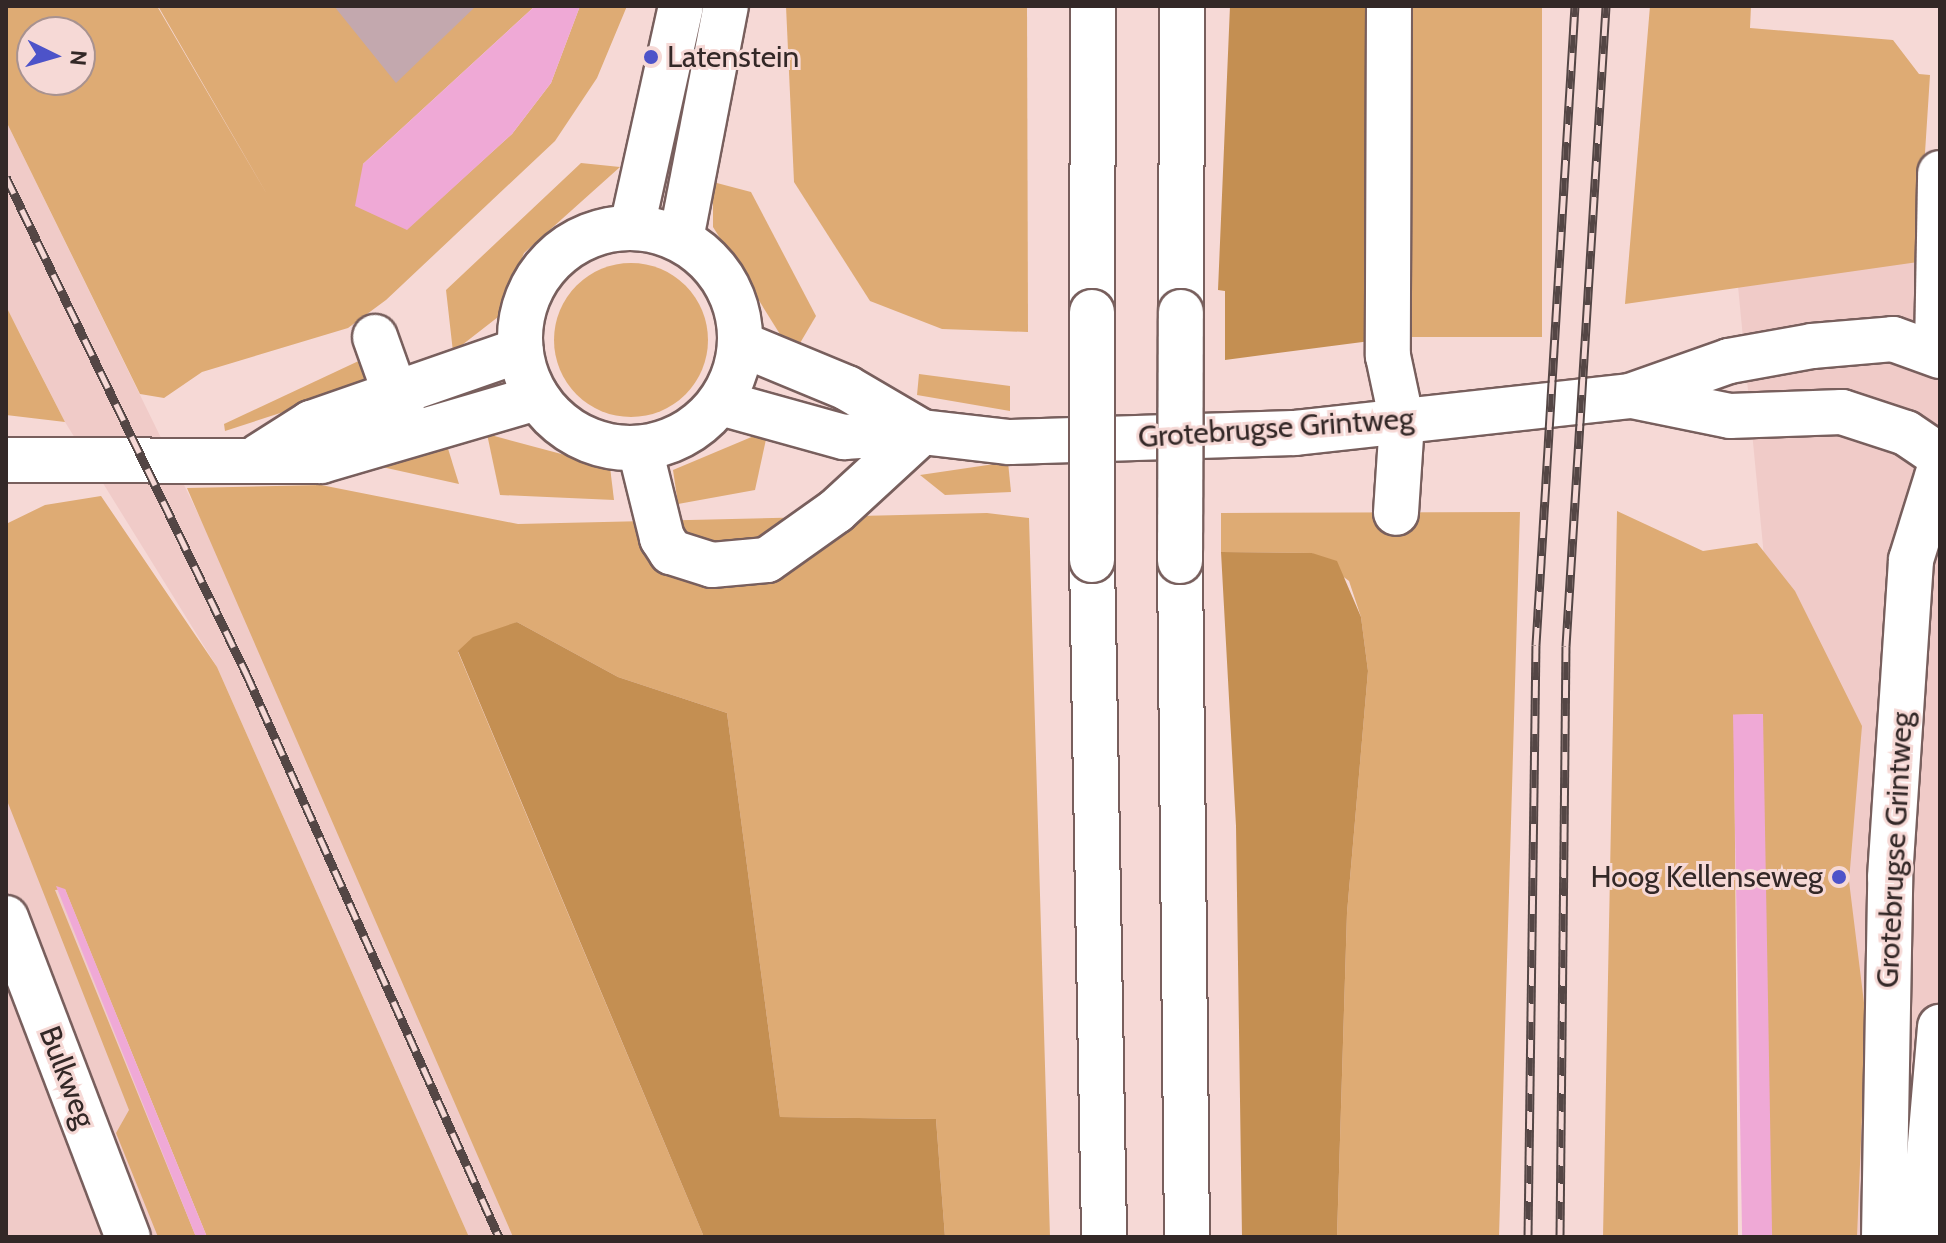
<!DOCTYPE html>
<style>
body{margin:0}
#map{position:relative;width:1946px;height:1243px;overflow:hidden;background:#f6d9d6;font-family:Cabin,sans-serif}
div>[style]{position:absolute}
.built>*{inset:0;background:#f0cbc8}
.green>*{inset:0;background:#deab74;transform-origin:0 0}
.round{border-radius:50%}
.forest>*{inset:0;background:#c48f52}
.water>*{inset:0;background:#efa9d6;transform-origin:0 0}
.building>*{inset:0;background:#c3a8ae}
.roads{filter:drop-shadow(2px 0 #785f5d) drop-shadow(-2px 0 #785f5d) drop-shadow(0 2px #785f5d) drop-shadow(0 -2px #785f5d)}
.minor>*{height:44px;margin:-22px;padding:0 22px;transform-origin:22px;border-radius:22px;background:#fff}
.minor>.ring{margin:-22px;padding:0;box-sizing:content-box;background:none;border:44px solid #fff;border-radius:50%}
.major>*{height:44px;margin:-22px;padding:0 22px;transform-origin:22px;border-radius:22px;background:#fff}
.highway>*{height:44px;margin:-22px;padding:0 22px;transform-origin:22px;border-radius:22px;background:#fff}
.rail>*{height:9px;margin-top:-4.5px;transform-origin:0;background:repeating-linear-gradient(90deg,#f6d9d6 0 18px,#544645 0 36px);box-sizing:border-box;border-block:2px solid #544645}
.bridges{filter:drop-shadow(2px 0 #785f5d) drop-shadow(-2px 0 #785f5d) drop-shadow(0 2px #785f5d) drop-shadow(0 -2px #785f5d)}
.highway-bridge>*{height:44px;margin:-22px;padding:0 22px;transform-origin:22px;border-radius:22px;background:#fff}
.dots>*{width:22px;height:22px;translate:-50% -50%;box-sizing:border-box;border:4px solid #f6d9d6;border-radius:50%}
span{translate:-50% -50%;white-space:nowrap;text-align:center;line-height:1.15;-webkit-text-stroke:6px #f6d9d6;paint-order:stroke}
.poi-label{font-size:30px;color:#332827}
.left{translate:0 -50%;text-align:left}
.right{translate:-100% -50%;text-align:right}
.street-label{font-size:30px;color:#332827}
.frame{position:absolute;inset:0;border:8px solid #332827;pointer-events:none}
.north{position:absolute;left:16px;top:16px;width:80px;height:80px;box-sizing:border-box;background:#f6d9d6;border:2px solid #a89290;border-radius:50%;rotate:95deg;font-size:22px;font-weight:700;line-height:32px;text-align:center;color:#332827}
.north::after{content:'';display:block;margin:auto;width:28px;height:36px;background:#4d53c9;clip-path:polygon(50% 0,100% 100%,50% 72%,0 100%)}
</style>
<div id="map">
<div class="built">
<div style="clip-path:polygon(6px 121px,232px 583px,513px 1237px,469px 1237px,217px 667px,65px 422px,6px 306px)"></div>
<div style="clip-path:polygon(1940px 240px,1940px 1237px,1838px 1237px,1818px 1118px,1735px 255px)"></div>
<div style="clip-path:polygon(6px 725px,201px 1237px,6px 1237px)"></div>
</div>
<div class="green">
<div style="clip-path:polygon(evenodd,6px 6px,157px 6px,268px 196px,158px 6px,535px 6px,363px 164px,407px 229px,512px 134px,551px 83px,580px 6px,627px 6px,597px 78px,555px 141px,386px 300px,348px 328px,202px 372px,164px 398px,140px 394px,6px 121px,6px 6px,32px 32px,80px 32px,80px 80px,32px 80px,32px 32px)"></div>
<div style="clip-path:polygon(786px 6px,1027px 6px,1028px 332px,942px 329px,870px 301px,794px 182px)"></div>
<div style="left:1399px;top:6px;width:143px;height:331px"></div>
<div style="clip-path:polygon(1650px 6px,1751px 6px,1750px 28px,1893px 40px,1919px 74px,1930px 75px,1918px 262px,1625px 304px)"></div>
<div style="clip-path:polygon(581px 163px,620px 167px,524px 253px,498px 317px,453px 352px,446px 290px)"></div>
<div style="clip-path:polygon(713px 182px,751px 192px,816px 316px,793px 355px,713px 227px)"></div>
<div class="round" style="left:554px;top:263px;width:154px;height:154px"></div>
<div style="clip-path:polygon(6px 306px,23px 340px,65px 422px,6px 415px)"></div>
<div style="clip-path:polygon(365px 358px,370px 384px,225px 431px,224px 424px)"></div>
<div style="clip-path:polygon(919px 374px,1010px 386px,1010px 411px,917px 395px)"></div>
<div style="clip-path:polygon(768px 430px,755px 490px,678px 504px,673px 470px)"></div>
<div style="clip-path:polygon(487px 434px,610px 467px,614px 500px,500px 495px)"></div>
<div style="clip-path:polygon(445px 439px,459px 484px,382px 467px)"></div>
<div style="clip-path:polygon(1008px 462px,1011px 492px,945px 495px,920px 475px)"></div>
<div style="clip-path:polygon(321px 485px,518px 524px,987px 513px,1029px 518px,1050px 1237px,945px 1237px,936px 1119px,780px 1117px,727px 713px,618px 677px,517px 622px,458px 652px,704px 1237px,513px 1237px,187px 488px)"></div>
<div style="clip-path:polygon(101px 496px,217px 667px,469px 1237px,207px 1237px,65px 889px,55px 890px,196px 1237px,158px 1237px,116px 1133px,129px 1110px,6px 798px,6px 524px,45px 505px)"></div>
<div style="clip-path:polygon(1617px 511px,1703px 551px,1757px 543px,1795px 591px,1862px 726px,1849px 881px,1866px 1019px,1857px 1237px,1768px 1237px,1762px 714px,1734px 715px,1738px 1237px,1603px 1237px)"></div>
<div style="clip-path:polygon(1520px 512px,1499px 1237px,1337px 1237px,1347px 913px,1368px 671px,1361px 617px,1349px 581px,1312px 553px,1221px 552px,1221px 513px)"></div>
</div>
<div class="forest">
<div style="clip-path:polygon(1230px 6px,1380px 6px,1378px 340px,1225px 360px,1225px 291px,1218px 290px)"></div>
<div style="clip-path:polygon(1221px 552px,1312px 553px,1337px 561px,1361px 617px,1368px 671px,1347px 913px,1337px 1237px,1242px 1237px,1236px 826px)"></div>
<div style="clip-path:polygon(517px 622px,618px 677px,727px 713px,780px 1117px,936px 1119px,945px 1237px,704px 1237px,458px 651px,473px 637px)"></div>
</div>
<div class="water">
<div style="clip-path:polygon(535px 6px,580px 6px,551px 83px,512px 134px,407px 230px,355px 206px,363px 164px)"></div>
<div style="left:1763px;top:714px;width:523px;height:30px;rotate:89deg"></div>
<div style="clip-path:polygon(56px 886px,65px 889px,207px 1237px,196px 1237px)"></div>
</div>
<div class="building">
<div style="clip-path:polygon(334px 6px,476px 6px,396px 83px)"></div>
</div>
<div class="roads">
<div class="minor">
<div style="left:1389px;top:6px;width:350px;rotate:90.2deg"></div>
<div style="left:1388px;top:356px;width:67px;rotate:78deg"></div>
<div style="left:1402px;top:422px;width:91px;rotate:93.8deg"></div>
<div style="left:632px;top:227px;width:226px;rotate:-77.5deg"></div>
<div class="ring" style="left:520px;top:228px;width:176px;height:176px"></div>
<div style="left:681px;top:239px;width:237px;rotate:-79.1deg"></div>
<div style="left:375px;top:337px;width:89px;rotate:70.3deg"></div>
<div style="left:741px;top:344px;width:115px;rotate:22.5deg"></div>
<div style="left:847px;top:388px;width:87px;rotate:30.4deg"></div>
<div style="left:1937px;top:353px;width:180px;rotate:-89deg"></div>
<div style="left:1632px;top:396px;width:100px;rotate:11.5deg"></div>
<div style="left:1730px;top:416px;width:112px;rotate:-2deg"></div>
<div style="left:1842px;top:412px;width:67px;rotate:18.2deg"></div>
<div style="left:1906px;top:433px;width:41px;rotate:34.1deg"></div>
<div style="left:721px;top:403px;width:128px;rotate:15.5deg"></div>
<div style="left:844px;top:437px;width:78px;rotate:-3.7deg"></div>
<div style="left:922px;top:432px;width:88px;rotate:6.6deg"></div>
<div style="left:1009px;top:442px;width:286px;rotate:-1.8deg"></div>
<div style="left:1295px;top:433px;width:337px;rotate:-6.3deg"></div>
<div style="left:1630px;top:396px;width:105px;rotate:-19.5deg"></div>
<div style="left:1729px;top:361px;width:84px;rotate:-10.2deg"></div>
<div style="left:1812px;top:346px;width:81px;rotate:-4.9deg"></div>
<div style="left:1893px;top:339px;width:50px;rotate:19.9deg"></div>
<div style="left:640px;top:449px;width:92px;rotate:76.1deg"></div>
<div style="left:662px;top:538px;width:17px;rotate:57deg"></div>
<div style="left:671px;top:552px;width:43px;rotate:17.6deg"></div>
<div style="left:712px;top:565px;width:55px;rotate:-5.2deg"></div>
<div style="left:767px;top:560px;width:85px;rotate:-35.4deg"></div>
<div style="left:836px;top:511px;width:117px;rotate:-42.6deg"></div>
<div style="left:259px;top:456px;width:62px;rotate:-32.4deg"></div>
<div style="left:311px;top:423px;width:222px;rotate:-19.2deg"></div>
<div style="left:6px;top:460px;width:315px;rotate:0.2deg"></div>
<div style="left:321px;top:461px;width:225px;rotate:-16.3deg"></div>
<div style="left:6px;top:918px;width:342px;rotate:69.1deg"></div>
</div>
<div class="major">
<div style="left:1884px;top:1237px;width:360px;rotate:-89deg"></div>
<div style="left:1890px;top:877px;width:318px;rotate:-86.2deg"></div>
<div style="left:1911px;top:560px;width:97px;rotate:-72.7deg"></div>
<div style="left:1922px;top:1237px;width:211px;rotate:-85.1deg"></div>
</div>
<div class="highway">
<div style="left:1092px;top:312px;width:306px;rotate:-89.8deg"></div>
<div style="left:1181px;top:312px;width:306px;rotate:-89.8deg"></div>
<div style="left:1092px;top:560px;width:677px;rotate:88.98deg"></div>
<div style="left:1180px;top:561px;width:676px;rotate:89.41deg"></div>
</div>
</div>
<div class="rail">
<div style="left:6px;top:177px;width:551px;rotate:64.18deg"></div>
<div style="left:246px;top:673px;width:618px;rotate:65.84deg"></div>
<div style="left:1528px;top:1237px;width:592px;rotate:-89.23deg"></div>
<div style="left:1536px;top:645px;width:640px;rotate:-86.51deg"></div>
<div style="left:1560px;top:1237px;width:591px;rotate:-89.42deg"></div>
<div style="left:1566px;top:646px;width:641px;rotate:-86.42deg"></div>
</div>
<div class="bridges">
<div class="highway-bridge">
<div style="left:1092px;top:560px;width:248px;rotate:-90deg"></div>
<div style="left:1180px;top:561px;width:249px;rotate:-89.8deg"></div>
</div>
</div>
<div class="dots">
<div style="left:651px;top:57px;background:#4d53c9"></div>
<div style="left:1839px;top:877px;background:#4d53c9"></div>
</div>
<div class="poi-label">
<span class="left" style="left:667px;top:57px">Latenstein</span>
<span class="right" style="left:1823px;top:877px">Hoog Kellenseweg</span>
</div>
<div class="street-label">
<span style="left:1276px;top:428px;rotate:-4deg">Grotebrugse Grintweg</span>
<span style="left:1895px;top:850px;rotate:-87deg">Grotebrugse Grintweg</span>
<span style="left:67px;top:1077px;rotate:69deg">Bulkweg</span>
</div>
<div class="frame"></div>
<div class="north">N</div>
</div>
